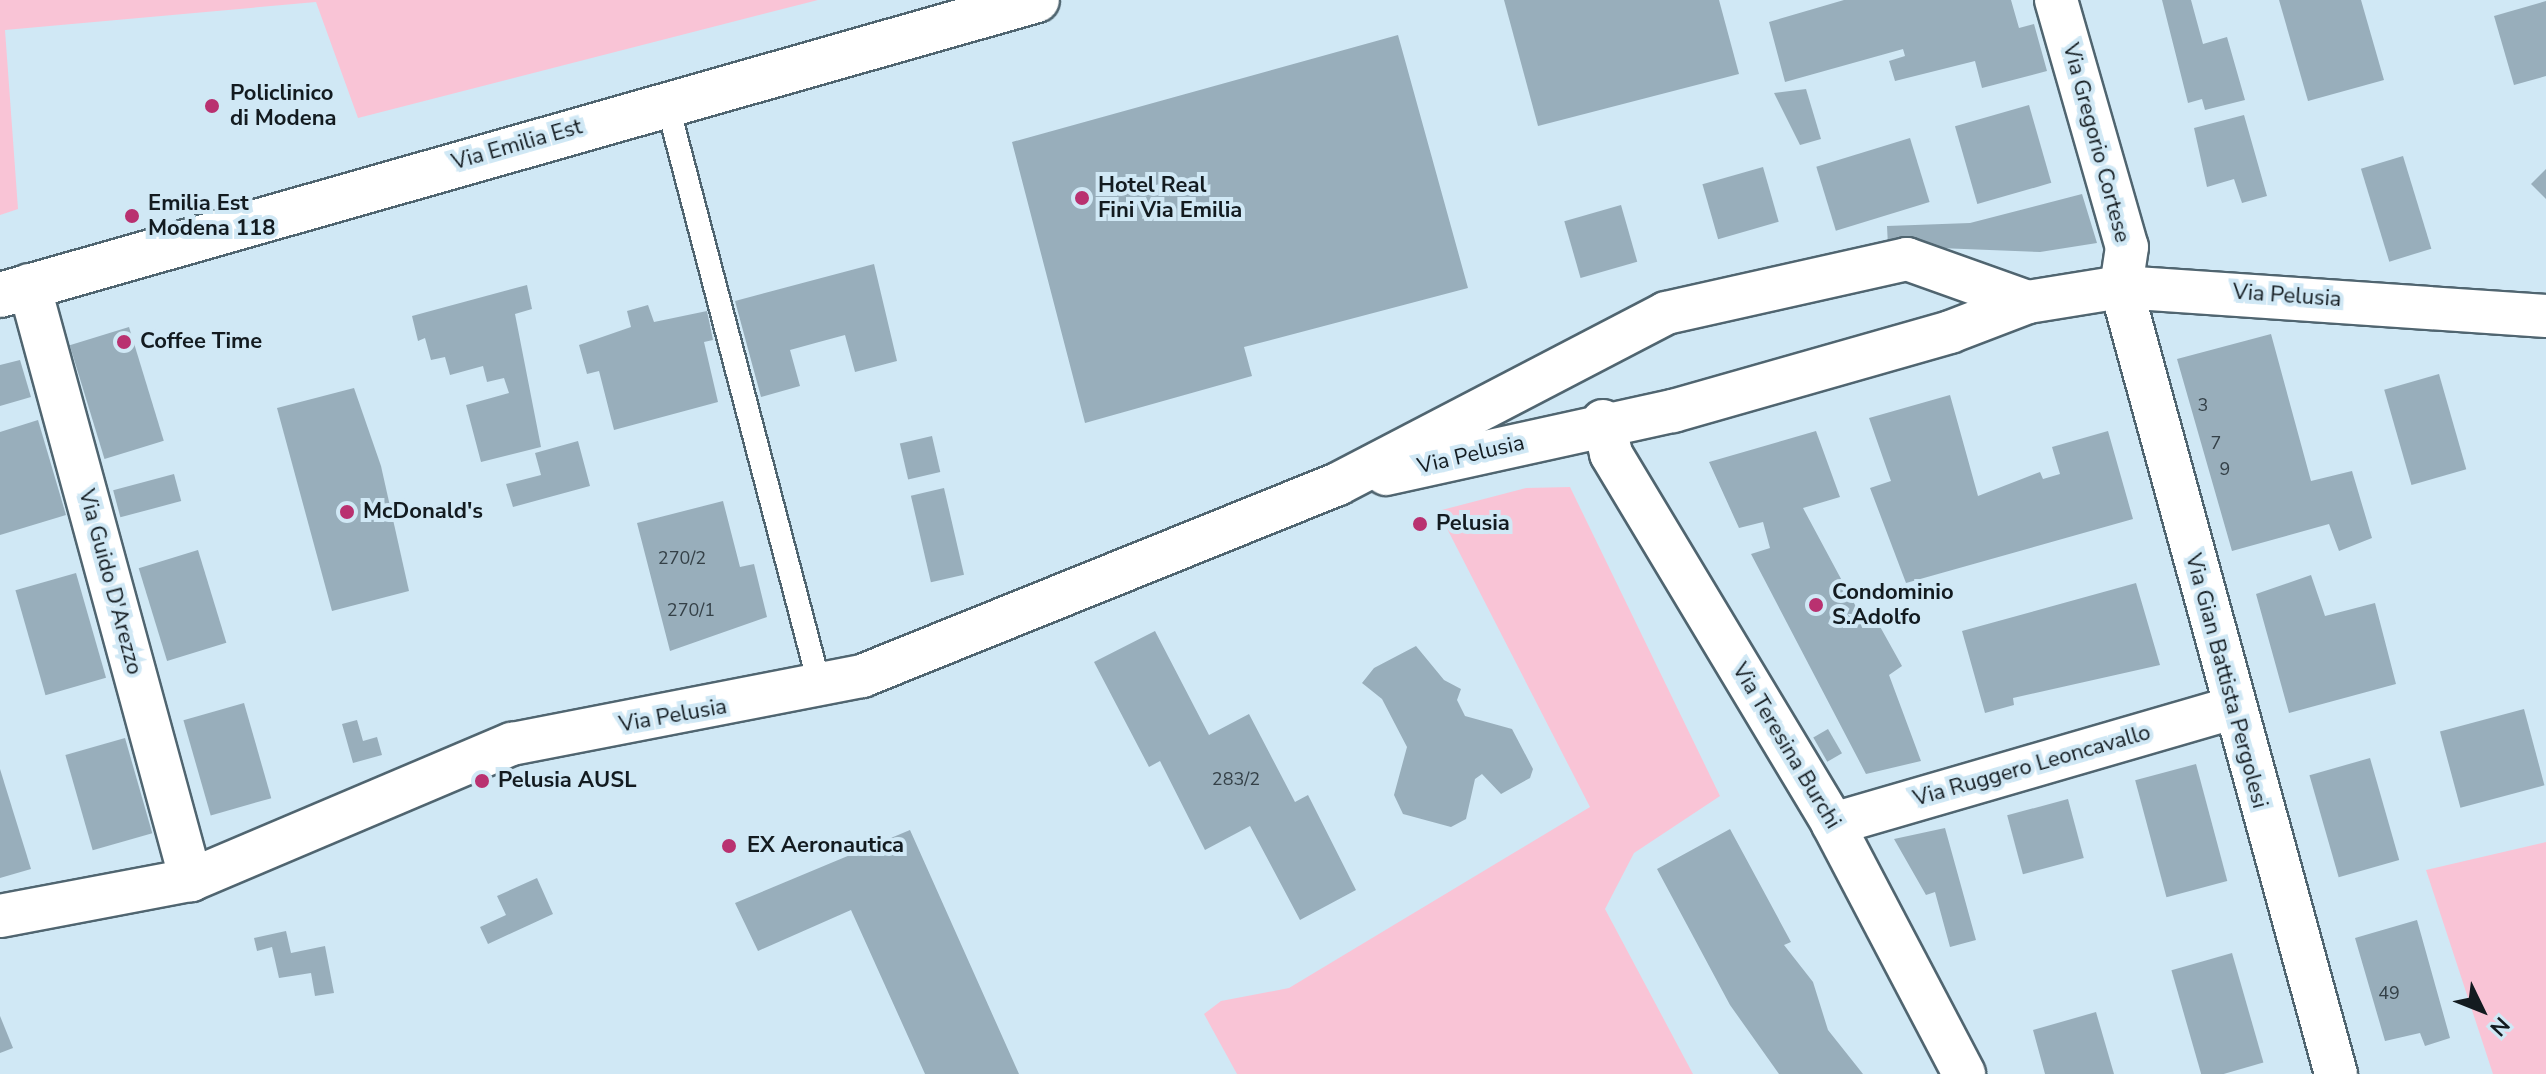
<!DOCTYPE html>
<style>
body{margin:0}
#map{position:relative;width:2546px;height:1074px;overflow:hidden;background:#d0e8f5;font-family:"Nunito Sans",sans-serif}
div>[style]{position:absolute}
.green>*{inset:0;background:#f9c4d6}
.building>*{inset:0;background:#98aebb;transform-origin:0 0}
.roads{filter:drop-shadow(2px 0 #506570) drop-shadow(-2px 0 #506570) drop-shadow(0 2px #506570) drop-shadow(0 -2px #506570)}
.lane>*{height:22px;margin:-11px;padding:0 11px;transform-origin:11px;border-radius:11px;background:#fff}
.street>*{height:42px;margin:-21px;padding:0 21px;transform-origin:21px;border-radius:21px;background:#fff}
.secondary>*{height:44px;margin:-22px;padding:0 22px;transform-origin:22px;border-radius:22px;background:#fff}
.dots>*{width:22px;height:22px;translate:-50% -50%;box-sizing:border-box;border:4px solid #d0e8f5;border-radius:50%}
span{translate:-50% -50%;white-space:nowrap;text-align:center;line-height:1.15;-webkit-text-stroke:8px #d0e8f5;paint-order:stroke}
.number-label{font-size:18px;color:#344047}
.number-label span{-webkit-text-stroke-width:0}
.poi-label{font-size:22px;color:#131b20;font-weight:700}
.left{translate:0 -50%;text-align:left}
.street-label{font-size:22px;color:#131b20}
.north{position:absolute;left:2442px;top:970px;width:80px;height:80px;-webkit-text-stroke:6px #d0e8f5;paint-order:stroke;rotate:133deg;font-size:22px;font-weight:700;line-height:32px;text-align:center;color:#131b20}
.north::after{content:'';display:block;margin:auto;width:28px;height:36px;background:#131b20;clip-path:polygon(50% 0,100% 100%,50% 72%,0 100%)}
</style>
<div id="map">
<div class="green">
<div style="clip-path:polygon(0 0,818px 0,358px 118px,316px 2px,5px 30px,18px 209px,0 215px)"></div>
<div style="clip-path:polygon(1570px 487px,1720px 796px,1634px 853px,1605px 909px,1693px 1074px,1237px 1074px,1204px 1014px,1221px 1001px,1289px 988px,1590px 807px,1438px 511px,1526px 488px)"></div>
<div style="clip-path:polygon(2546px 842px,2546px 1074px,2493px 1074px,2426px 870px)"></div>
</div>
<div class="building">
<div style="clip-path:polygon(1504px 0,1719px 0,1739px 74px,1538px 126px)"></div>
<div style="clip-path:polygon(1844px 0,2011px 0,2019px 28px,2034px 24px,2047px 71px,1982px 88px,1975px 61px,1895px 81px,1889px 61px,1905px 56px,1903px 49px,1785px 82px,1769px 22px)"></div>
<div style="clip-path:polygon(2162px 0,2191px 0,2203px 44px,2227px 37px,2245px 100px,2205px 110px,2202px 99px,2188px 103px)"></div>
<div style="clip-path:polygon(2279px 0,2361px 0,2384px 80px,2308px 101px)"></div>
<div style="clip-path:polygon(2546px 1px,2546px 76px,2514px 85px,2494px 16px)"></div>
<div style="clip-path:polygon(1398px 35px,1468px 288px,1244px 347px,1252px 376px,1085px 423px,1012px 142px)"></div>
<div style="clip-path:polygon(1806px 89px,1821px 139px,1800px 145px,1774px 93px)"></div>
<div style="left:2029px;top:105px;width:81px;height:77px;rotate:74deg"></div>
<div style="clip-path:polygon(2244px 115px,2267px 196px,2242px 203px,2234px 179px,2207px 187px,2194px 128px)"></div>
<div style="left:1910px;top:138px;width:67px;height:98px;rotate:73deg"></div>
<div style="left:2403px;top:156px;width:97px;height:44px;rotate:73deg"></div>
<div style="left:1763px;top:167px;width:57px;height:63px;rotate:74deg"></div>
<div style="clip-path:polygon(2546px 169px,2546px 199px,2531px 184px)"></div>
<div style="clip-path:polygon(2082px 194px,2097px 243px,2040px 252px,1888px 246px,1887px 226px,1970px 223px)"></div>
<div style="left:1621px;top:205px;width:59px;height:59px;rotate:74deg"></div>
<div style="clip-path:polygon(874px 264px,897px 361px,855px 372px,845px 335px,819px 342px,790px 350px,800px 386px,761px 397px,735px 301px)"></div>
<div style="clip-path:polygon(527px 285px,532px 309px,515px 314px,541px 447px,481px 462px,466px 405px,509px 393px,504px 378px,487px 382px,483px 366px,450px 375px,445px 357px,431px 360px,425px 338px,418px 341px,412px 316px)"></div>
<div style="clip-path:polygon(648px 305px,654px 322px,707px 311px,713px 340px,704px 342px,718px 402px,614px 430px,599px 371px,587px 374px,579px 345px,631px 327px,627px 311px)"></div>
<div style="left:129px;top:327px;width:119px;height:62px;rotate:73deg"></div>
<div style="clip-path:polygon(2271px 334px,2311px 481px,2352px 471px,2372px 538px,2339px 551px,2329px 524px,2232px 551px,2177px 359px)"></div>
<div style="clip-path:polygon(20px 360px,31px 397px,0 406px,0 365px)"></div>
<div style="left:2439px;top:374px;width:99px;height:57px;rotate:74deg"></div>
<div style="clip-path:polygon(354px 388px,381px 466px,409px 591px,332px 611px,277px 408px)"></div>
<div style="clip-path:polygon(1950px 395px,1978px 496px,2040px 472px,2043px 479px,2060px 474px,2052px 447px,2108px 431px,2133px 519px,1906px 583px,1870px 488px,1891px 481px,1869px 418px)"></div>
<div style="clip-path:polygon(38px 420px,66px 515px,0 535px,0 432px)"></div>
<div style="clip-path:polygon(1816px 431px,1840px 497px,1803px 508px,1862px 618px,1873px 614px,1902px 666px,1889px 675px,1921px 761px,1866px 774px,1751px 554px,1770px 548px,1763px 522px,1739px 528px,1709px 462px)"></div>
<div style="left:932px;top:436px;width:37px;height:33px;rotate:77deg"></div>
<div style="clip-path:polygon(578px 441px,590px 486px,513px 507px,506px 484px,541px 475px,535px 453px)"></div>
<div style="left:174px;top:474px;width:28px;height:63px;rotate:75deg"></div>
<div style="left:944px;top:488px;width:89px;height:34px;rotate:77deg"></div>
<div style="clip-path:polygon(723px 501px,740px 567px,754px 564px,767px 617px,670px 651px,637px 523px)"></div>
<div style="left:198px;top:550px;width:97px;height:62px;rotate:73deg"></div>
<div style="left:76px;top:573px;width:109px;height:63px;rotate:74deg"></div>
<div style="clip-path:polygon(2311px 575px,2325px 616px,2375px 603px,2396px 684px,2289px 713px,2256px 594px)"></div>
<div style="clip-path:polygon(2136px 583px,2160px 665px,2013px 698px,2014px 705px,1985px 713px,1962px 631px)"></div>
<div style="clip-path:polygon(1155px 631px,1209px 735px,1249px 714px,1295px 802px,1308px 795px,1356px 890px,1300px 920px,1250px 826px,1205px 850px,1160px 761px,1149px 767px,1094px 662px)"></div>
<div style="clip-path:polygon(1416px 646px,1444px 680px,1461px 689px,1457px 700px,1465px 716px,1512px 729px,1533px 769px,1530px 778px,1501px 794px,1482px 774px,1475px 779px,1466px 819px,1451px 827px,1403px 814px,1394px 795px,1407px 747px,1382px 699px,1362px 683px,1374px 668px)"></div>
<div style="left:244px;top:703px;width:99px;height:63px;rotate:74deg"></div>
<div style="left:2524px;top:709px;width:79px;height:87px;rotate:75deg"></div>
<div style="clip-path:polygon(357px 720px,363px 741px,377px 737px,382px 755px,353px 763px,342px 724px)"></div>
<div style="left:1828px;top:729px;width:28px;height:17px;rotate:60deg"></div>
<div style="left:125px;top:738px;width:99px;height:62px;rotate:74deg"></div>
<div style="left:2370px;top:758px;width:106px;height:63px;rotate:74deg"></div>
<div style="left:2196px;top:764px;width:121px;height:63px;rotate:75deg"></div>
<div style="clip-path:polygon(0 769px,31px 869px,0 878px)"></div>
<div style="left:2068px;top:799px;width:61px;height:63px;rotate:75deg"></div>
<div style="clip-path:polygon(1945px 828px,1976px 940px,1950px 947px,1935px 892px,1926px 895px,1894px 839px)"></div>
<div style="clip-path:polygon(1730px 829px,1791px 942px,1784px 945px,1813px 982px,1828px 1030px,1863px 1074px,1779px 1074px,1730px 1005px,1657px 869px)"></div>
<div style="clip-path:polygon(910px 830px,1019px 1074px,925px 1074px,851px 910px,758px 951px,735px 903px)"></div>
<div style="clip-path:polygon(537px 878px,553px 914px,488px 944px,480px 927px,506px 915px,497px 896px)"></div>
<div style="clip-path:polygon(2417px 920px,2450px 1038px,2425px 1046px,2420px 1033px,2385px 1041px,2355px 938px)"></div>
<div style="clip-path:polygon(286px 931px,291px 953px,325px 946px,334px 993px,315px 996px,311px 973px,279px 978px,272px 947px,257px 951px,254px 938px)"></div>
<div style="left:2232px;top:953px;width:114px;height:63px;rotate:74deg"></div>
<div style="clip-path:polygon(2096px 1012px,2114px 1074px,2045px 1074px,2033px 1030px)"></div>
<div style="clip-path:polygon(0 1016px,13px 1048px,0 1053px)"></div>
</div>
<div class="roads">
<div class="lane">
<div style="left:667px;top:103px;width:604px;rotate:75.32deg"></div>
</div>
<div class="street">
<div style="left:2056px;top:0;width:257px;rotate:74deg"></div>
<div style="left:2127px;top:247px;width:40px;rotate:98.5deg"></div>
<div style="left:2121px;top:287px;width:816px;rotate:74.72deg"></div>
<div style="left:29px;top:285px;width:617px;rotate:74.77deg"></div>
<div style="left:1603px;top:421px;width:34px;rotate:76deg"></div>
<div style="left:1611px;top:454px;width:431px;rotate:59deg"></div>
<div style="left:1833px;top:824px;width:282px;rotate:62.3deg"></div>
<div style="left:1386px;top:474px;width:294px;rotate:-12.4deg"></div>
<div style="left:1673px;top:411px;width:288px;rotate:-15.9deg"></div>
<div style="left:1950px;top:332px;width:84px;rotate:-21deg"></div>
<div style="left:2028px;top:302px;width:94px;rotate:-9.2deg"></div>
<div style="left:2121px;top:287px;width:426px;rotate:3.9deg"></div>
<div style="left:1833px;top:824px;width:415px;rotate:-16.2deg"></div>
<div style="left:0;top:916px;width:194px;rotate:-10.7deg"></div>
<div style="left:191px;top:880px;width:349px;rotate:-23deg"></div>
<div style="left:512px;top:744px;width:357px;rotate:-11deg"></div>
<div style="left:862px;top:676px;width:513px;rotate:-21.97deg"></div>
<div style="left:1338px;top:484px;width:370px;rotate:-27.5deg"></div>
<div style="left:1666px;top:313px;width:247px;rotate:-12.6deg"></div>
<div style="left:1907px;top:259px;width:128px;rotate:19.6deg"></div>
</div>
<div class="secondary">
<div style="left:0;top:295px;width:1078px;rotate:-15.88deg"></div>
</div>
</div>
<div class="dots">
<div style="left:212px;top:106px;background:#b93170"></div>
<div style="left:1082px;top:198px;background:#b93170"></div>
<div style="left:132px;top:216px;background:#b93170"></div>
<div style="left:124px;top:342px;background:#b93170"></div>
<div style="left:347px;top:512px;background:#b93170"></div>
<div style="left:1420px;top:524px;background:#b93170"></div>
<div style="left:1816px;top:605px;background:#b93170"></div>
<div style="left:482px;top:781px;background:#b93170"></div>
<div style="left:729px;top:846px;background:#b93170"></div>
</div>
<div class="number-label">
<span style="left:2203px;top:405px">3</span>
<span style="left:2216px;top:443px">7</span>
<span style="left:2225px;top:469px">9</span>
<span style="left:682px;top:558px">270/2</span>
<span style="left:691px;top:610px">270/1</span>
<span style="left:1236px;top:779px">283/2</span>
<span style="left:2389px;top:993px">49</span>
</div>
<div class="poi-label">
<span class="left" style="left:230px;top:106px">Policlinico<br>di Modena</span>
<span class="left" style="left:1098px;top:198px">Hotel Real<br>Fini Via Emilia</span>
<span class="left" style="left:148px;top:216px">Emilia Est<br>Modena 118</span>
<span class="left" style="left:140px;top:342px">Coffee Time</span>
<span class="left" style="left:363px;top:512px">McDonald's</span>
<span class="left" style="left:1436px;top:524px">Pelusia</span>
<span class="left" style="left:1832px;top:605px">Condominio<br>S.Adolfo</span>
<span class="left" style="left:498px;top:781px">Pelusia AUSL</span>
<span class="left" style="left:747px;top:846px">EX Aeronautica</span>
</div>
<div class="street-label">
<span style="left:2096px;top:143px;rotate:75deg">Via Gregorio Cortese</span>
<span style="left:517px;top:145px;rotate:-16deg">Via Emilia Est</span>
<span style="left:2287px;top:296px;rotate:4deg">Via Pelusia</span>
<span style="left:1471px;top:455px;rotate:-13deg">Via Pelusia</span>
<span style="left:110px;top:582px;rotate:75deg">Via Guido D'Arezzo</span>
<span style="left:2226px;top:681px;rotate:75deg">Via Gian Battista Pergolesi</span>
<span style="left:673px;top:716px;rotate:-10deg">Via Pelusia</span>
<span style="left:1786px;top:746px;rotate:59deg">Via Teresina Burchi</span>
<span style="left:2032px;top:766px;rotate:-16deg">Via Ruggero Leoncavallo</span>
</div>
<div class="north">N</div>
</div>
